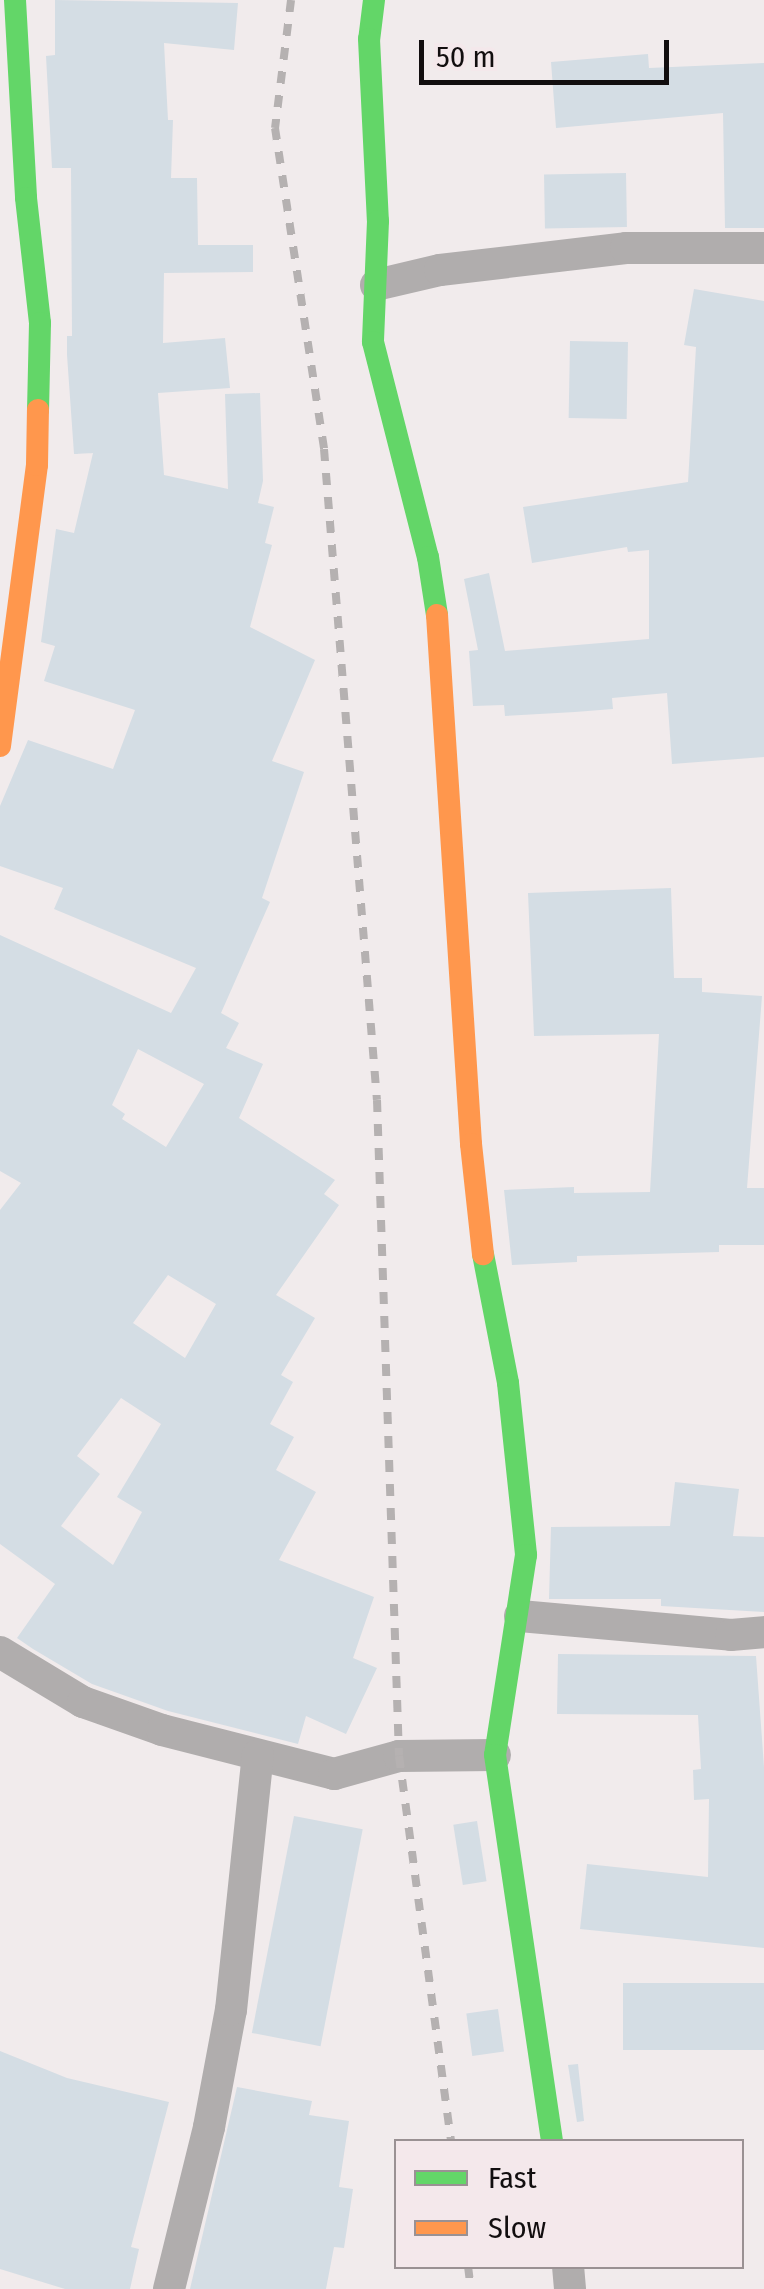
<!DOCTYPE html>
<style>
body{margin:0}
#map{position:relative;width:764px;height:2289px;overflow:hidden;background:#f1ebec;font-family:"Fira Sans Condensed",sans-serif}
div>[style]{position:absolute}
.building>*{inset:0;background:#d4dde4;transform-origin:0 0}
.street>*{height:32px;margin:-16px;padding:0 16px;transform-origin:16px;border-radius:16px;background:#b0adad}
.fast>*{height:22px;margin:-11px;padding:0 11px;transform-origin:11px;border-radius:11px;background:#63d668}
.slow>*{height:22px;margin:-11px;padding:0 11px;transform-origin:11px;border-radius:11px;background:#ff974d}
.rail>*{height:8px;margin-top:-4px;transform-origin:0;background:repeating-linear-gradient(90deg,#b5b1b1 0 12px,transparent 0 24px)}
span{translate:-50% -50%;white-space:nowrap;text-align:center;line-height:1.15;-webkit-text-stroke:8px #f4e8eb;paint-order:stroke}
.legend{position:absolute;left:394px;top:2139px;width:350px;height:130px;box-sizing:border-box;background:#f4e8eb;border:2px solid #9a9193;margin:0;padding:12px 18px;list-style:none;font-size:30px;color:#120e0f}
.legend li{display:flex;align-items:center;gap:20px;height:50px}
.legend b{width:50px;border:2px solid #9a9193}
.scale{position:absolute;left:419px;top:40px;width:250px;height:45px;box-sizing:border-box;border:5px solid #120e0f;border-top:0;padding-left:12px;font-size:30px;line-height:35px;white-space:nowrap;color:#120e0f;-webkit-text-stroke:8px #f4e8eb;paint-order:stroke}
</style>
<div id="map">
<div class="building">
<div style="clip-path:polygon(evenodd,55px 0,238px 3px,234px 50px,164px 43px,168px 120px,173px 120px,171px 178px,197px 178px,198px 245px,253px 245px,253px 272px,164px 273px,163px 343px,225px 338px,230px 388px,158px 393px,164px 475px,228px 489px,225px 394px,260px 393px,263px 481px,258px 503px,274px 507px,265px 543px,272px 545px,250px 627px,315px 660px,272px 761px,304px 772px,262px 898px,270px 902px,221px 1013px,239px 1023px,226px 1048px,263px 1064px,239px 1118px,335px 1180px,324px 1194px,339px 1205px,276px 1295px,315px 1318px,281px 1375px,293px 1382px,270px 1424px,294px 1437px,276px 1470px,316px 1492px,279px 1560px,374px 1597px,353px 1658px,377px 1668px,346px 1734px,306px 1716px,298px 1744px,168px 1711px,92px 1684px,33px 1649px,17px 1638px,55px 1584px,0 1544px,0 1210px,21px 1183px,0 1171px,0 935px,171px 1013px,196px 968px,54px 909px,63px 888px,0 866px,0 806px,28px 740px,113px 769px,135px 710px,44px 681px,55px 646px,41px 642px,56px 529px,74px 533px,93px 453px,74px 454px,67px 355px,67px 336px,72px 336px,71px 168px,52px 168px,46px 56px,55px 55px,55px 0,138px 1049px,204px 1084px,166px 1147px,122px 1119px,125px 1114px,112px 1105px,138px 1049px,55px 0,168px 1275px,216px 1304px,185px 1358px,133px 1323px,168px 1275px,55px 0,121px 1398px,161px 1424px,117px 1497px,142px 1512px,113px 1565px,61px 1526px,100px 1474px,77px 1456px,121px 1398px)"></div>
<div style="clip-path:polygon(648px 54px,649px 68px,764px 63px,764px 228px,725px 228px,723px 113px,556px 128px,551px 62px)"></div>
<div style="left:626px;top:173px;width:54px;height:82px;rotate:89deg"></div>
<div style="clip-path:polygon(694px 289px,764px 301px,764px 757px,672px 764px,667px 693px,612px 698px,613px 709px,575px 712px,505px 716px,504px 705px,473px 706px,469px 651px,478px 650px,464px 579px,489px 573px,505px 651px,649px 639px,649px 550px,628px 552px,627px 547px,532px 563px,523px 507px,688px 482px,696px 347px,684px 345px)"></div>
<div style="left:570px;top:341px;width:58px;height:77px;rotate:1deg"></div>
<div style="clip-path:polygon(671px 888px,674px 978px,702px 978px,702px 992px,762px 996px,747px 1188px,764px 1188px,764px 1245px,719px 1245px,719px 1252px,577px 1256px,577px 1262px,512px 1265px,504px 1190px,574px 1187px,574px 1193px,650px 1192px,659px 1034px,534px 1036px,528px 893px)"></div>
<div style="clip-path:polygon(675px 1482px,739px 1489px,733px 1536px,764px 1537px,764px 1612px,661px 1606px,661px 1599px,549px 1599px,551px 1527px,670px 1526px)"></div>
<div style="clip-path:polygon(558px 1654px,756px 1656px,764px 1767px,764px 1948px,580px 1929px,587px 1864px,708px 1877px,709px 1799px,694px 1800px,693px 1770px,701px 1769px,698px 1715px,557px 1714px)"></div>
<div style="left:294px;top:1816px;width:70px;height:221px;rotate:11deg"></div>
<div style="left:477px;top:1821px;width:61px;height:24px;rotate:81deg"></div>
<div style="left:623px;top:1983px;width:141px;height:67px"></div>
<div style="left:498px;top:2009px;width:43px;height:32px;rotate:82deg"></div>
<div style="clip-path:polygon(0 2051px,67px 2078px,169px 2102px,131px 2247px,139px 2249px,130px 2289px,65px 2289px,0 2269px)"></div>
<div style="clip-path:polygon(578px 2064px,584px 2121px,577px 2122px,568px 2065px)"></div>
<div style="clip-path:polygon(237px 2087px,312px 2101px,309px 2115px,349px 2121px,339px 2187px,353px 2189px,344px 2248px,334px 2247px,326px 2289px,190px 2289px)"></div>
</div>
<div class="street">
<div style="left:376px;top:285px;width:66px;rotate:-13.2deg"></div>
<div style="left:440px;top:270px;width:187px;rotate:-6.7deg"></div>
<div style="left:626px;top:248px;width:138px"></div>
<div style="left:520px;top:1616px;width:212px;rotate:5.1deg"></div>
<div style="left:731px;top:1635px;width:33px;rotate:-5deg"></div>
<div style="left:0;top:1652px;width:97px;rotate:31.1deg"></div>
<div style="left:83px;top:1702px;width:84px;rotate:19.5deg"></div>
<div style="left:162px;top:1730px;width:178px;rotate:14.3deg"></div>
<div style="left:334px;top:1774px;width:67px;rotate:-15.5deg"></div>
<div style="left:399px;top:1756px;width:96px;rotate:-0.6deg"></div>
<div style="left:568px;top:2266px;width:23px;rotate:85deg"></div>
<div style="left:169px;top:2289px;width:167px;rotate:-76.1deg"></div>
<div style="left:209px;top:2127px;width:119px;rotate:-79.4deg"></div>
<div style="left:231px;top:2010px;width:256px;rotate:-84deg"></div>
</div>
<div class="fast">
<div style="left:15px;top:0;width:198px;rotate:86.8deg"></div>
<div style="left:26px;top:198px;width:126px;rotate:83.6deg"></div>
<div style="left:40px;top:323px;width:87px;rotate:91.3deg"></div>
<div style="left:374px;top:0;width:39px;rotate:97deg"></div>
<div style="left:369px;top:39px;width:182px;rotate:87.2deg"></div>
<div style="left:378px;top:221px;width:121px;rotate:92.4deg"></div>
<div style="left:373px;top:342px;width:222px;rotate:75.7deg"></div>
<div style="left:428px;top:557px;width:59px;rotate:81.2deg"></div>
<div style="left:483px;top:1254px;width:131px;rotate:79deg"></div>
<div style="left:508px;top:1383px;width:173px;rotate:84deg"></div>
<div style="left:526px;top:1555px;width:202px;rotate:98.8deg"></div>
<div style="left:495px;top:1755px;width:391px;rotate:81.6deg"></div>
</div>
<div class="slow">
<div style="left:437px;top:615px;width:530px;rotate:86.32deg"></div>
<div style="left:471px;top:1144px;width:111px;rotate:83.8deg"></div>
<div style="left:0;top:746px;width:283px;rotate:-82.5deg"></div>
<div style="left:37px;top:465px;width:55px;rotate:-89deg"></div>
</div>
<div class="rail">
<div style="left:291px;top:0;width:129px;rotate:97.1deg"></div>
<div style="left:275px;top:128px;width:325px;rotate:81.3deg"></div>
<div style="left:324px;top:449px;width:653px;rotate:85.35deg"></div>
<div style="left:377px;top:1100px;width:656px;rotate:88.08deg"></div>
<div style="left:399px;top:1756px;width:389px;rotate:82.3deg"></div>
<div style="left:468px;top:2266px;width:23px;rotate:83deg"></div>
</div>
<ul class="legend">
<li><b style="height:12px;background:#63d668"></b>Fast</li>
<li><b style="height:12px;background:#ff974d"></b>Slow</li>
</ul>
<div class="scale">50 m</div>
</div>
